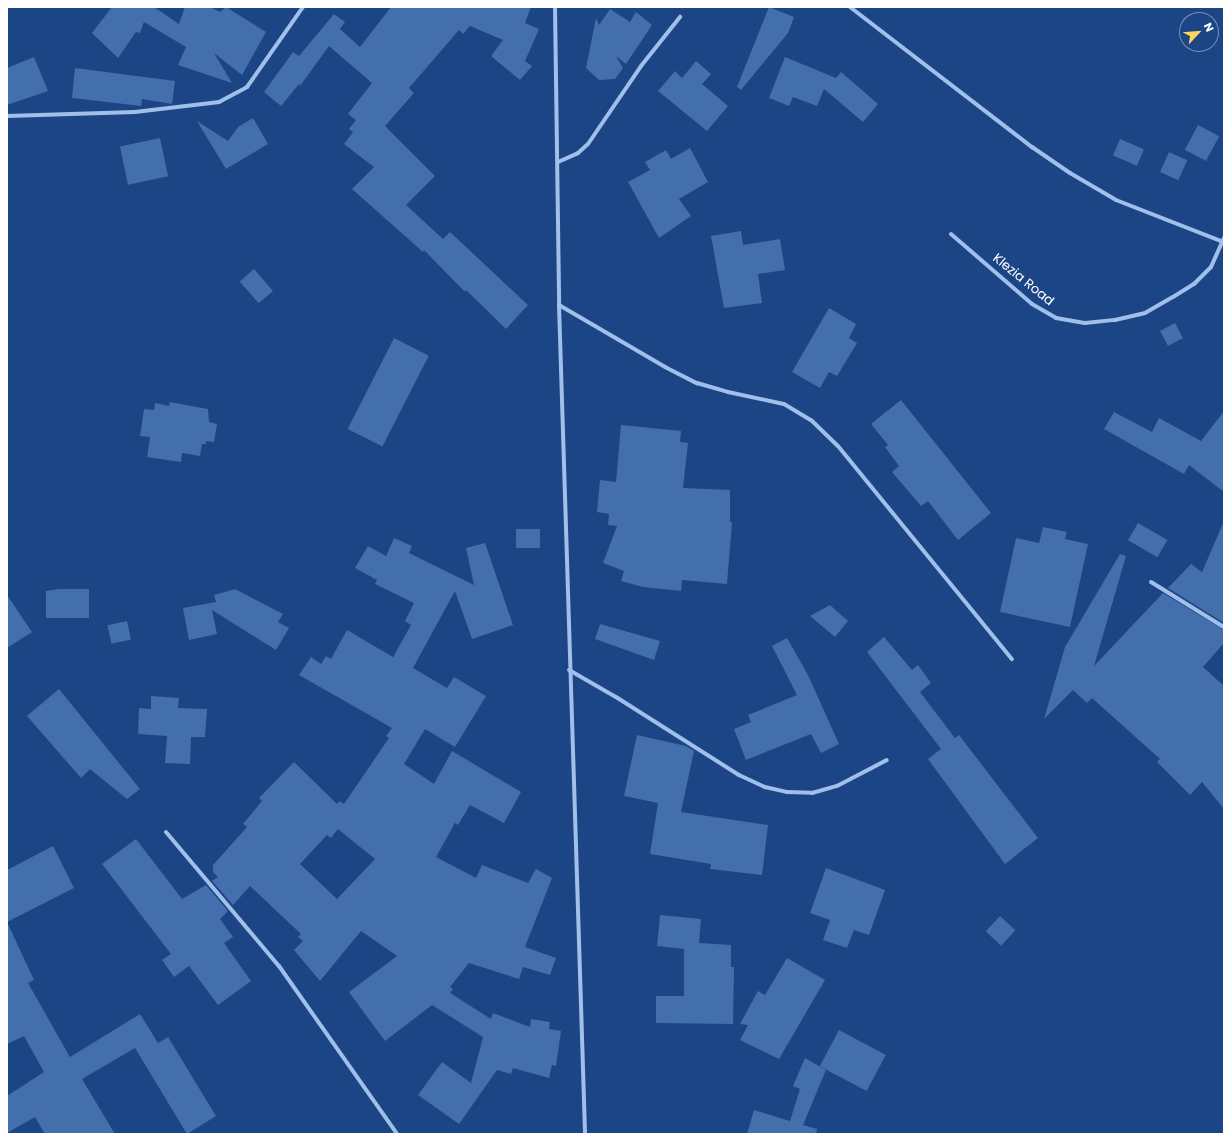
<!DOCTYPE html>
<style>
body{margin:0}
#map{position:relative;width:1231px;height:1141px;overflow:hidden;background:#1b4584;font-family:Poppins,sans-serif}
div>[style]{position:absolute}
.building>*{inset:0;background:#436fad;transform-origin:0 0}
.street>*{height:4px;margin:-2px;padding:0 2px;transform-origin:2px;border-radius:2px;background:#a0bfeb}
span{translate:-50% -50%;white-space:nowrap;text-align:center;line-height:1.15;-webkit-text-stroke:4px #1b4584;paint-order:stroke}
.street-label{font-size:13px;color:#fff}
.frame{position:absolute;inset:0;border:8px solid #fff;pointer-events:none}
.north{position:absolute;left:1179px;top:12px;width:40px;height:40px;box-sizing:border-box;background:#1b4584;border:1px solid #768fb5;border-radius:50%;rotate:64deg;font-size:11px;font-weight:700;line-height:16px;text-align:center;color:#fff}
.north::after{content:'';display:block;margin:auto;width:14px;height:18px;background:#fdd55d;clip-path:polygon(50% 0,100% 100%,50% 72%,0 100%)}
</style>
<div id="map">
<div class="building">
<div style="clip-path:polygon(112px 7px,154px 7px,179px 24px,185px 7px,210px 7px,220px 12px,226px 7px,266px 32px,242px 75px,214px 53px,232px 83px,178px 65px,186px 47px,144px 22px,140px 33px,136px 32px,118px 58px,92px 33px)"></div>
<div style="clip-path:polygon(391px 7px,531px 7px,525px 23px,539px 29px,525px 61px,532px 66px,520px 80px,491px 56px,503px 40px,470px 26px,463px 34px,459px 30px,409px 88px,414px 93px,385px 126px,435px 176px,406px 205px,443px 239px,450px 232px,528px 305px,506px 329px,466px 290px,465px 292px,424px 250px,423px 252px,352px 189px,374px 167px,344px 144px,353px 132px,349px 129px,356px 120px,348px 114px,372px 83px,329px 46px,300px 86px,299px 84px,281px 106px,264px 92px,293px 52px,299px 56px,334px 14px,345px 22px,340px 29px,360px 47px)"></div>
<div style="clip-path:polygon(769px 7px,794px 17px,788px 33px,741px 90px,737px 87px)"></div>
<div style="clip-path:polygon(610px 9px,630px 22px,636px 12px,652px 25px,626px 64px,616px 56px,623px 68px,615px 79px,599px 80px,586px 68px,596px 18px,599px 25px)"></div>
<div style="clip-path:polygon(34px 57px,48px 91px,7px 105px,7px 68px)"></div>
<div style="clip-path:polygon(785px 57px,836px 78px,841px 72px,878px 104px,863px 122px,824px 89px,817px 106px,793px 97px,789px 106px,769px 98px)"></div>
<div style="clip-path:polygon(696px 61px,711px 74px,702px 84px,728px 106px,707px 131px,658px 91px,675px 71px,682px 78px)"></div>
<div style="clip-path:polygon(75px 68px,175px 81px,172px 104px,142px 99px,141px 106px,72px 98px)"></div>
<div style="clip-path:polygon(253px 118px,268px 144px,226px 169px,197px 121px,228px 141px,238px 127px)"></div>
<div style="left:1198px;top:125px;width:24px;height:28px;rotate:28deg"></div>
<div style="left:160px;top:138px;width:39px;height:41px;rotate:78deg"></div>
<div style="left:1120px;top:139px;width:26px;height:18px;rotate:23deg"></div>
<div style="clip-path:polygon(690px 148px,708px 182px,679px 199px,691px 216px,659px 238px,628px 182px,650px 170px,645px 162px,666px 150px,671px 159px)"></div>
<div style="left:1169px;top:152px;width:20px;height:22px;rotate:24deg"></div>
<div style="clip-path:polygon(741px 231px,743px 245px,780px 239px,785px 270px,758px 274px,762px 303px,724px 308px,711px 236px)"></div>
<div style="left:254px;top:269px;width:29px;height:19px;rotate:49deg"></div>
<div style="clip-path:polygon(829px 308px,856px 324px,849px 338px,857px 343px,837px 376px,829px 372px,820px 388px,792px 372px)"></div>
<div style="left:1175px;top:323px;width:17px;height:17px;rotate:62deg"></div>
<div style="left:394px;top:338px;width:39px;height:102px;rotate:27deg"></div>
<div style="clip-path:polygon(901px 400px,991px 513px,958px 540px,928px 501px,921px 506px,892px 472px,899px 466px,885px 447px,888px 445px,871px 424px)"></div>
<div style="clip-path:polygon(170px 402px,208px 409px,209px 422px,217px 424px,214px 442px,206px 441px,206px 444px,202px 444px,200px 456px,182px 453px,181px 462px,147px 457px,150px 437px,140px 436px,144px 409px,154px 410px,155px 403px,169px 406px)"></div>
<div style="clip-path:polygon(1224px 411px,1224px 492px,1189px 465px,1184px 474px,1104px 429px,1114px 412px,1152px 432px,1159px 418px,1201px 441px)"></div>
<div style="clip-path:polygon(621px 425px,681px 431px,680px 442px,688px 443px,683px 488px,730px 490px,730px 522px,732px 522px,727px 584px,682px 580px,681px 591px,643px 587px,621px 581px,624px 571px,603px 563px,617px 526px,608px 525px,609px 514px,597px 512px,600px 480px,616px 482px)"></div>
<div style="clip-path:polygon(1224px 521px,1224px 623px,1168px 588px,1191px 564px,1202px 572px)"></div>
<div style="left:1138px;top:523px;width:34px;height:20px;rotate:30deg"></div>
<div style="clip-path:polygon(1043px 527px,1067px 532px,1065px 539px,1088px 544px,1070px 627px,1000px 612px,1016px 538px,1039px 543px)"></div>
<div style="left:540px;top:529px;width:19px;height:24px;rotate:90deg"></div>
<div style="clip-path:polygon(evenodd,394px 538px,412px 546px,409px 553px,474px 585px,466px 548px,485px 543px,513px 625px,472px 639px,455px 591px,413px 668px,447px 688px,454px 677px,486px 696px,455px 747px,425px 729px,404px 764px,434px 784px,452px 751px,521px 792px,504px 823px,470px 805px,458px 825px,455px 823px,436px 857px,476px 878px,482px 865px,528px 883px,536px 869px,552px 878px,525px 947px,556px 958px,550px 975px,523px 967px,519px 979px,469px 963px,450px 987px,453px 989px,450px 993px,491px 1019px,493px 1013px,530px 1027px,531px 1019px,550px 1022px,549px 1029px,561px 1031px,556px 1066px,552px 1065px,549px 1078px,513px 1068px,511px 1074px,497px 1070px,459px 1124px,418px 1095px,442px 1062px,471px 1083px,483px 1037px,432px 1005px,385px 1041px,349px 992px,397px 956px,361px 931px,320px 981px,294px 950px,303px 941px,298px 937px,301px 934px,250px 886px,233px 905px,212px 881px,218px 877px,213px 872px,213px 865px,247px 827px,243px 824px,262px 801px,259px 798px,294px 762px,337px 804px,339px 801px,344px 804px,389px 738px,386px 736px,392px 728px,299px 675px,311px 657px,321px 664px,326px 656px,331px 659px,347px 630px,393px 657px,411px 625px,405px 621px,414px 603px,375px 584px,377px 580px,355px 568px,368px 546px,386px 556px,394px 538px,338px 829px,375px 859px,337px 899px,300px 864px,327px 835px,331px 838px,338px 829px)"></div>
<div style="clip-path:polygon(1120px 554px,1126px 556px,1094px 666px,1163px 593px,1224px 630px,1224px 643px,1203px 667px,1224px 686px,1224px 809px,1202px 782px,1190px 795px,1157px 762px,1160px 759px,1092px 698px,1087px 703px,1073px 690px,1044px 719px,1065px 647px)"></div>
<div style="clip-path:polygon(59px 589px,89px 589px,89px 618px,46px 618px,46px 591px)"></div>
<div style="clip-path:polygon(235px 589px,283px 614px,278px 622px,289px 628px,276px 650px,212px 610px,217px 634px,189px 640px,183px 608px,216px 602px,214px 595px)"></div>
<div style="clip-path:polygon(7px 595px,32px 632px,7px 648px)"></div>
<div style="clip-path:polygon(830px 605px,848px 621px,835px 637px,810px 616px)"></div>
<div style="left:127px;top:621px;width:19px;height:20px;rotate:78deg"></div>
<div style="clip-path:polygon(600px 624px,660px 641px,654px 660px,595px 639px)"></div>
<div style="clip-path:polygon(884px 637px,912px 670px,918px 665px,931px 683px,920px 692px,955px 738px,959px 735px,1038px 838px,1005px 864px,928px 759px,941px 749px,867px 652px)"></div>
<div style="clip-path:polygon(787px 638px,808px 675px,839px 744px,821px 753px,811px 734px,746px 760px,734px 729px,751px 722px,748px 715px,797px 695px,772px 646px)"></div>
<div style="clip-path:polygon(59px 689px,140px 789px,127px 799px,90px 769px,81px 778px,27px 716px)"></div>
<div style="clip-path:polygon(151px 696px,179px 698px,178px 708px,207px 709px,205px 737px,191px 737px,190px 764px,165px 763px,167px 736px,138px 734px,139px 708px,151px 709px)"></div>
<div style="clip-path:polygon(637px 735px,686px 746px,694px 751px,681px 812px,768px 825px,762px 875px,710px 869px,711px 864px,650px 854px,658px 803px,624px 796px)"></div>
<div style="clip-path:polygon(136px 839px,182px 899px,206px 885px,228px 911px,220px 919px,233px 937px,224px 943px,251px 981px,218px 1005px,189px 966px,174px 977px,162px 960px,171px 954px,102px 864px)"></div>
<div style="clip-path:polygon(53px 846px,74px 888px,7px 922px,7px 870px)"></div>
<div style="clip-path:polygon(826px 868px,885px 890px,869px 935px,854px 930px,847px 948px,823px 940px,830px 920px,810px 913px)"></div>
<div style="clip-path:polygon(660px 915px,701px 919px,699px 943px,731px 945px,731px 967px,734px 967px,733px 1024px,656px 1023px,656px 996px,684px 996px,684px 949px,657px 946px)"></div>
<div style="left:1000px;top:916px;width:21px;height:21px;rotate:43deg"></div>
<div style="clip-path:polygon(7px 922px,34px 980px,28px 983px,70px 1057px,140px 1014px,158px 1043px,168px 1037px,216px 1116px,187px 1134px,135px 1048px,82px 1079px,115px 1134px,45px 1134px,35px 1117px,7px 1133px,7px 1096px,44px 1072px,24px 1036px,7px 1044px)"></div>
<div style="clip-path:polygon(787px 958px,825px 980px,779px 1059px,740px 1040px,748px 1025px,740px 1024px,758px 991px,765px 995px)"></div>
<div style="left:839px;top:1030px;width:53px;height:41px;rotate:28deg"></div>
<div style="clip-path:polygon(805px 1058px,826px 1070px,803px 1125px,817px 1129px,816px 1134px,747px 1134px,754px 1110px,790px 1121px,800px 1089px,793px 1086px)"></div>
</div>
<div class="street">
<div style="left:555px;top:7px;width:298px;rotate:89.2deg"></div>
<div style="left:559px;top:305px;width:829px;rotate:88.2deg"></div>
<div style="left:850px;top:7px;width:230px;rotate:37.6deg"></div>
<div style="left:1032px;top:147px;width:46px;rotate:34.4deg"></div>
<div style="left:1070px;top:173px;width:53px;rotate:30.4deg"></div>
<div style="left:1116px;top:200px;width:115px;rotate:21.4deg"></div>
<div style="left:7px;top:116px;width:128px;rotate:-1.8deg"></div>
<div style="left:135px;top:112px;width:85px;rotate:-6.8deg"></div>
<div style="left:219px;top:102px;width:32px;rotate:-28deg"></div>
<div style="left:247px;top:87px;width:98px;rotate:-55deg"></div>
<div style="left:558px;top:162px;width:22px;rotate:-24deg"></div>
<div style="left:578px;top:153px;width:13px;rotate:-42deg"></div>
<div style="left:588px;top:144px;width:94px;rotate:-55.8deg"></div>
<div style="left:641px;top:66px;width:63px;rotate:-51.5deg"></div>
<div style="left:951px;top:234px;width:107px;rotate:40.8deg"></div>
<div style="left:1032px;top:304px;width:28px;rotate:30deg"></div>
<div style="left:1056px;top:318px;width:29px;rotate:10deg"></div>
<div style="left:1085px;top:323px;width:30px;rotate:-6deg"></div>
<div style="left:1115px;top:320px;width:31px;rotate:-13deg"></div>
<div style="left:1145px;top:313px;width:32px;rotate:-30deg"></div>
<div style="left:1173px;top:297px;width:25px;rotate:-32deg"></div>
<div style="left:1194px;top:284px;width:24px;rotate:-45deg"></div>
<div style="left:1211px;top:267px;width:32px;rotate:-66deg"></div>
<div style="left:559px;top:305px;width:123px;rotate:30.3deg"></div>
<div style="left:665px;top:367px;width:36px;rotate:27deg"></div>
<div style="left:697px;top:383px;width:32px;rotate:16deg"></div>
<div style="left:728px;top:392px;width:57px;rotate:12.1deg"></div>
<div style="left:784px;top:404px;width:31px;rotate:31deg"></div>
<div style="left:811px;top:420px;width:37px;rotate:44deg"></div>
<div style="left:838px;top:446px;width:275px;rotate:50.8deg"></div>
<div style="left:1151px;top:582px;width:86px;rotate:31.7deg"></div>
<div style="left:569px;top:670px;width:54px;rotate:29.9deg"></div>
<div style="left:616px;top:697px;width:146px;rotate:32.4deg"></div>
<div style="left:739px;top:775px;width:29px;rotate:25deg"></div>
<div style="left:765px;top:787px;width:23px;rotate:13deg"></div>
<div style="left:787px;top:792px;width:25px;rotate:2deg"></div>
<div style="left:812px;top:793px;width:26px;rotate:-16deg"></div>
<div style="left:837px;top:786px;width:56px;rotate:-27.5deg"></div>
<div style="left:166px;top:832px;width:175px;rotate:49.9deg"></div>
<div style="left:279px;top:966px;width:205px;rotate:54.9deg"></div>
</div>
<div class="street-label">
<span style="left:1023px;top:280px;rotate:39deg">Klezia Road</span>
</div>
<div class="frame"></div>
<div class="north">N</div>
</div>
